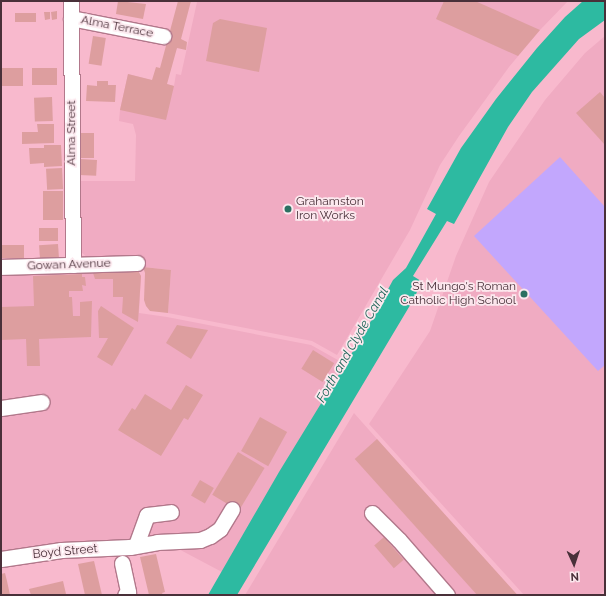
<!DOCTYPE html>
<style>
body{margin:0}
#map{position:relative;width:606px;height:596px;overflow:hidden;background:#f8b9cd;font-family:Raleway,sans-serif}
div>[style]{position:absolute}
.built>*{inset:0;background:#f0abc2}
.green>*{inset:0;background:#c2a7fd}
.water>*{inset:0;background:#2dbaa1}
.building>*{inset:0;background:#dd9e9f;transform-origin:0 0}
.roads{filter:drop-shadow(1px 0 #b2788b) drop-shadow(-1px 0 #b2788b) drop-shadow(0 1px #b2788b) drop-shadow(0 -1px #b2788b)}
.minor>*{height:15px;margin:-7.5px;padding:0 7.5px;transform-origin:7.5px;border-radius:7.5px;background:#fff}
.dots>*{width:11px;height:11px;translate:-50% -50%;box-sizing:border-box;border:2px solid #fce8ee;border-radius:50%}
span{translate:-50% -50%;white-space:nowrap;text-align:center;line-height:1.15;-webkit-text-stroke:3.5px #fce8ee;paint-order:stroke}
.street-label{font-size:12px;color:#493039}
.poi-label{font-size:12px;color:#493039}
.left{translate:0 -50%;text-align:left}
.right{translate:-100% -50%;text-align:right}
.water-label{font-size:13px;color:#1c6356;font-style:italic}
.frame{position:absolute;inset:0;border:2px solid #493039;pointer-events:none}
.north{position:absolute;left:554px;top:544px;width:40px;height:40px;-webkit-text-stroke:3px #fce8ee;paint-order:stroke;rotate:177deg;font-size:11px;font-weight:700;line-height:16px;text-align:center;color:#493039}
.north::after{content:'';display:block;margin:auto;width:14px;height:18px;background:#493039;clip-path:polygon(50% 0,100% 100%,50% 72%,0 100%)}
</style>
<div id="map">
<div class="built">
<div style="clip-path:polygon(192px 1px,568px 1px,540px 30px,509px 67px,459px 136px,440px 165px,410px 230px,337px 355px,312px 341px,168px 313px,171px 270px,143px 267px,142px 257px,88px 258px,80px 251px,81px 181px,135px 181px,136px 135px,133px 124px,119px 121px,120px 110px,128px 74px,174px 86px,176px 74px,181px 75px,197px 2px)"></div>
<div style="clip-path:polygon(605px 36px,605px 590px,599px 595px,524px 595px,369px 424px,430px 331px,456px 256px,489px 182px,545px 100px,585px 53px)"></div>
<div style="clip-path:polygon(1px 267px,137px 269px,141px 276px,139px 313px,167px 317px,311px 345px,345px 364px,222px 572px,171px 545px,144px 553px,62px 556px,1px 564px)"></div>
<div style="clip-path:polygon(354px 413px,377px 439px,517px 595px,245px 595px)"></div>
</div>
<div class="green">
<div style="clip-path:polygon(560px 157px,605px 207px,605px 365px,598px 371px,474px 236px)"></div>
</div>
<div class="water">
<div style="clip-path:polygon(583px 1px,605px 1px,605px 20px,579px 39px,532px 92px,508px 127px,454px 224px,447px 221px,413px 276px,421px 281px,415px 297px,237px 595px,208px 595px,279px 472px,366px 330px,393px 280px,406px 268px,436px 214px,427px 209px,461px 148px,496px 99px,537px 48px,565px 17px)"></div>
</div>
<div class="building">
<div style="clip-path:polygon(118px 1px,146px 4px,143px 19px,116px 14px)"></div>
<div style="clip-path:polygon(178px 1px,191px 1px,181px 39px,187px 42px,186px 50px,177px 48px,167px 84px,174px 86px,166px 120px,120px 110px,128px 74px,152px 80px,156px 67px,160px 68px)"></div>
<div style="clip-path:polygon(444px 1px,475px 1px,540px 30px,518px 56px,436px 19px)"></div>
<div style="clip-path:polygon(57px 11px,57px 19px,52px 20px,51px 12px)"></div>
<div style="clip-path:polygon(44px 12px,50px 12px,50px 19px,45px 20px)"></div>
<div style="left:15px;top:13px;width:21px;height:9px"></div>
<div style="clip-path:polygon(220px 19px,267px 28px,259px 72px,206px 61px,213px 23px)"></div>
<div style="left:93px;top:36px;width:13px;height:28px;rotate:9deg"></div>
<div style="left:2px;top:68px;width:21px;height:18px"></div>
<div style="left:32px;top:68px;width:25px;height:17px"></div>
<div style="clip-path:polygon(97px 81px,108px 81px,108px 85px,116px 85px,115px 102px,86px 101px,87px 85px,97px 86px)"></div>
<div style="clip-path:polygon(600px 92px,605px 98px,605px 145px,576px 113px)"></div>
<div style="left:52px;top:97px;width:24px;height:18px;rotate:88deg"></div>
<div style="clip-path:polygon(37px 124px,54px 124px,54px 143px,22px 144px,22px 132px,38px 132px)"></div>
<div style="left:80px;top:133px;width:14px;height:25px"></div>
<div style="clip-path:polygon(44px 145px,61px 145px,62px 166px,44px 167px,44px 163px,30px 164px,29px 148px,44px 148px)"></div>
<div style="left:80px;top:159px;width:17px;height:16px;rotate:3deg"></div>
<div style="left:62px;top:168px;width:21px;height:16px;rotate:87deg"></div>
<div style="left:63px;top:191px;width:29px;height:20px;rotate:90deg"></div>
<div style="left:39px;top:228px;width:19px;height:13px"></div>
<div style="left:58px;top:244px;width:13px;height:19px;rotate:86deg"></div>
<div style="left:24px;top:245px;width:13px;height:22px;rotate:90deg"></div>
<div style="clip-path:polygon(91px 267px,137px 269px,141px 276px,138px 322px,122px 313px,123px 297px,113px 297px,113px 279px,95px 279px)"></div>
<div style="clip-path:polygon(143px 267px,171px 270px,168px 313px,150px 311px,146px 306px,144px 300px,145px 273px)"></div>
<div style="clip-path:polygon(82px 274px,82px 277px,85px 277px,86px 286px,82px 285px,83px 291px,69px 291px,69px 297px,72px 297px,73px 316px,80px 316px,80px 302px,92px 301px,91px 337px,39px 339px,40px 366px,27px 366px,26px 339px,1px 340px,1px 307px,34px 306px,33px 276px)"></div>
<div style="clip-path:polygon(101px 306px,134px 328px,112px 366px,97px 357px,108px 338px,99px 338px,98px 311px)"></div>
<div style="clip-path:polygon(177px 325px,208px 330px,191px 359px,166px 343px)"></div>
<div style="left:313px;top:350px;width:25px;height:22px;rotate:32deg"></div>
<div style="clip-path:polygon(186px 385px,203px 395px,188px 420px,184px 418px,161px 456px,118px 430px,132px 408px,135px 410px,145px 394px,171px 410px)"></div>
<div style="left:260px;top:417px;width:31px;height:39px;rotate:29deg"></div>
<div style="left:377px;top:439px;width:210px;height:30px;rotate:48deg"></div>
<div style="left:238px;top:452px;width:31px;height:50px;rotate:31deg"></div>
<div style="left:200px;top:480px;width:16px;height:18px;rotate:30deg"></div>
<div style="left:384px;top:537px;width:30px;height:13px;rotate:49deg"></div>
<div style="clip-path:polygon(156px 554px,165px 592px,162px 593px,163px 595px,149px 595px,140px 557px)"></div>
<div style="clip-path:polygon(94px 561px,102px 595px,85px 595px,78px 564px)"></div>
<div style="clip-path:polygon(5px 573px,7px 581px,10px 595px,1px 595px,1px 574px)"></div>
<div style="clip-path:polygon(63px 581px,66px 594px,31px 595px,29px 589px)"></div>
</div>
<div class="roads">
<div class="minor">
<div style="left:71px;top:1px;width:264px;rotate:89.6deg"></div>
<div style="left:71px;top:18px;width:94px;rotate:11.1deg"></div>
<div style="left:1px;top:267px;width:136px;rotate:-1.7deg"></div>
<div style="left:1px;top:408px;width:41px;rotate:-8.3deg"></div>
<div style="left:372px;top:513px;width:38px;rotate:45deg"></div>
<div style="left:399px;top:540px;width:73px;rotate:48.9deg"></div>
<div style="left:136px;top:545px;width:32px;rotate:-70deg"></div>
<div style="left:147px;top:515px;width:24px;rotate:-7deg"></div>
<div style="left:1px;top:559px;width:61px;rotate:-8.5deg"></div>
<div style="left:61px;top:550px;width:69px;rotate:-2.5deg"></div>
<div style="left:130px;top:547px;width:27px;rotate:-10deg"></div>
<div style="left:157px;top:542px;width:43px;rotate:-2.7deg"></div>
<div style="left:200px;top:540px;width:11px;rotate:-22deg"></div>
<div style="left:210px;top:536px;width:12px;rotate:-35deg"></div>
<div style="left:220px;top:529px;width:23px;rotate:-59deg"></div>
<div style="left:122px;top:563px;width:30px;rotate:78deg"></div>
<div style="left:128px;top:592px;width:4px;rotate:135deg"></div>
</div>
</div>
<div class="dots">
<div style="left:288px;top:209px;background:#2c7062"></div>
<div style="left:524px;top:294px;background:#2c7062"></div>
</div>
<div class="street-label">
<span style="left:117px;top:27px;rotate:11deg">Alma Terrace</span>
<span style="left:72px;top:133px;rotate:-90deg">Alma Street</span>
<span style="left:69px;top:265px;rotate:-2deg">Gowan Avenue</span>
<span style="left:65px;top:552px;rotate:-5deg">Boyd Street</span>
</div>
<div class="poi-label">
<span class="left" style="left:296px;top:209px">Grahamston<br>Iron Works</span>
<span class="right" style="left:516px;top:294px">St Mungo's Roman<br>Catholic High School</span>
</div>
<div class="water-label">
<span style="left:353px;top:345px;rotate:-60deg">Forth and Clyde Canal</span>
</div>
<div class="frame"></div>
<div class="north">N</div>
</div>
